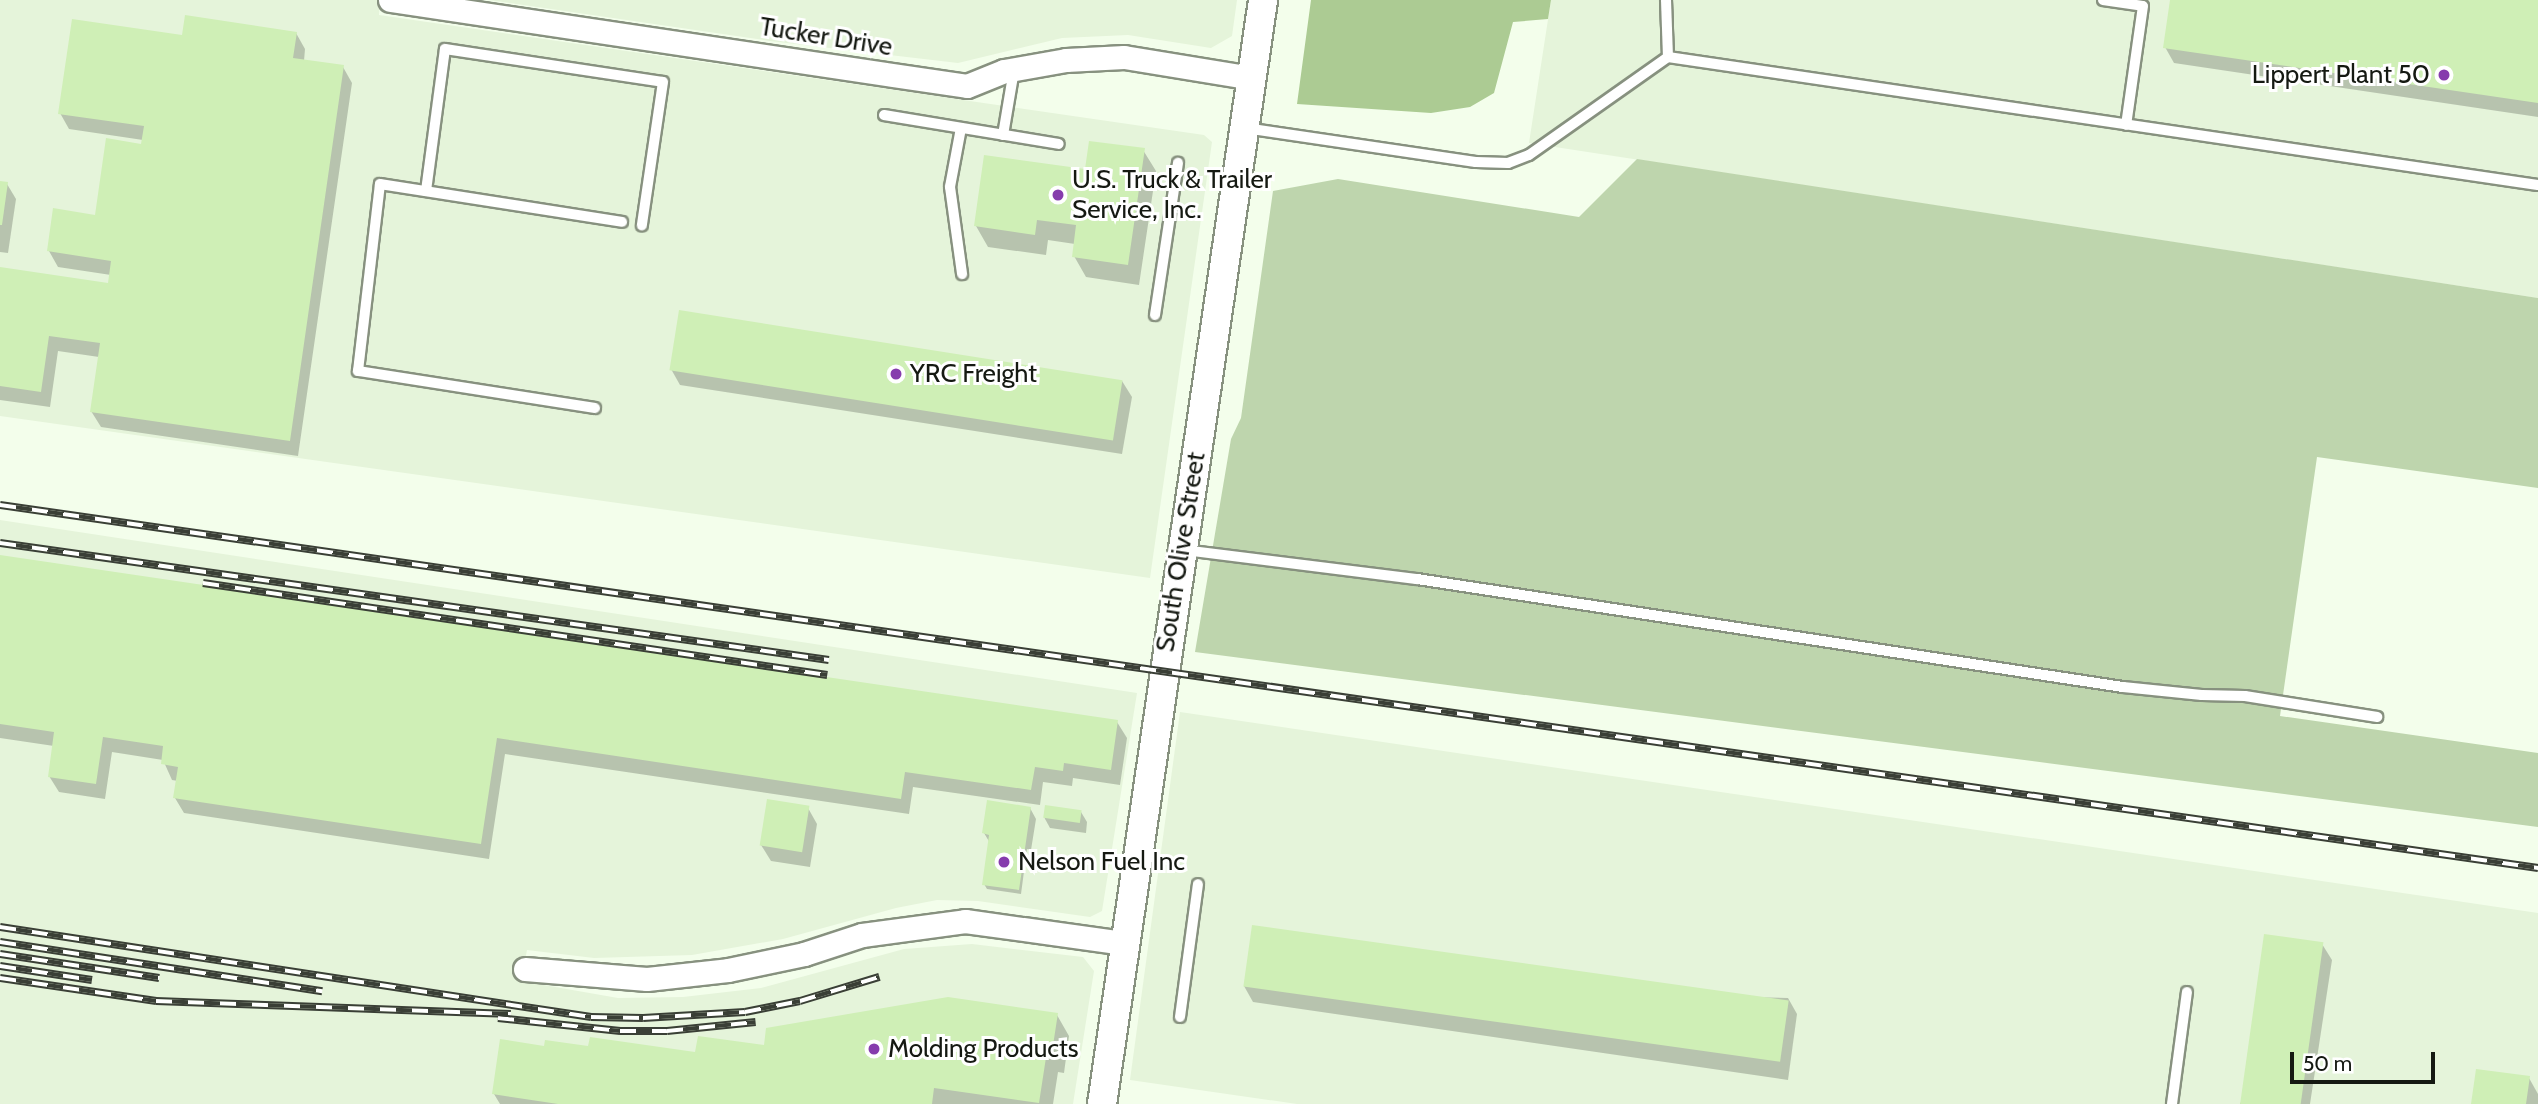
<!DOCTYPE html>
<style>
body{margin:0}
#map{position:relative;width:2538px;height:1104px;overflow:hidden;background:#f3feeb;font-family:Cabin,sans-serif}
div>[style]{position:absolute}
.built>*{inset:0;background:#e5f4da}
.green>*{inset:0;background:#bed5ad}
.forest>*{inset:0;background:#accb93}
.shadow>*{inset:0;background:#0003}
.building>*{inset:0;background:#cfefb6;transform-origin:0 0}
.roads{filter:drop-shadow(2px 0 #87917f) drop-shadow(-2px 0 #87917f) drop-shadow(0 2px #87917f) drop-shadow(0 -2px #87917f)}
.service>*{height:10px;margin:-5px;padding:0 5px;transform-origin:5px;border-radius:5px;background:#fff}
.minor>*{height:23px;margin:-11.5px;padding:0 11.5px;transform-origin:11.5px;border-radius:11.5px;background:#fff}
.tertiary>*{height:28px;margin:-14px;padding:0 14px;transform-origin:14px;border-radius:14px;background:#fff}
.rail>*{height:8px;margin-top:-4px;transform-origin:0;background:repeating-linear-gradient(90deg,#fff 0 16px,#3a3f36 0 32px);box-sizing:border-box;border-block:2px solid #3a3f36}
.dots>*{width:19px;height:19px;translate:-50% -50%;box-sizing:border-box;border:4px solid #fff;border-radius:50%}
span{translate:-50% -50%;white-space:nowrap;text-align:center;line-height:1.15;-webkit-text-stroke:6px #fff;paint-order:stroke}
.street-label{font-size:26px;color:#151912}
.poi-label{font-size:26px;color:#151912}
.right{translate:-100% -50%;text-align:right}
.left{translate:0 -50%;text-align:left}
.scale{position:absolute;left:2290px;top:1052px;width:145px;height:32px;box-sizing:border-box;border:4px solid #151912;border-top:0;padding-left:9px;font-size:21px;line-height:24px;white-space:nowrap;color:#151912;-webkit-text-stroke:5px #fff;paint-order:stroke}
</style>
<div id="map">
<div class="built">
<div style="clip-path:polygon(0 0,380px 0,379px 15px,1204px 135px,1212px 142px,1150px 578px,0 416px)"></div>
<div style="clip-path:polygon(489px 0,1237px 0,1232px 36px,1211px 48px,1128px 35px,1062px 38px,958px 63px,770px 41px)"></div>
<div style="clip-path:polygon(1551px 0,2538px 0,2538px 298px,1529px 143px)"></div>
<div style="clip-path:polygon(0 520px,1137px 693px,1102px 911px,1090px 917px,978px 901px,937px 900px,896px 908px,783px 939px,692px 955px,594px 958px,527px 950px,521px 981px,618px 998px,683px 997px,761px 988px,904px 949px,972px 944px,1083px 957px,1094px 971px,1073px 1104px,0 1104px)"></div>
<div style="clip-path:polygon(1180px 712px,2538px 913px,2538px 1104px,1297px 1104px,1130px 1080px)"></div>
</div>
<div class="green">
<div style="clip-path:polygon(1637px 159px,2538px 298px,2538px 488px,2317px 457px,2280px 716px,2538px 753px,2538px 827px,1195px 652px,1231px 439px,1241px 418px,1273px 191px,1338px 179px,1579px 217px)"></div>
</div>
<div class="forest">
<div style="clip-path:polygon(1311px 0,1551px 0,1548px 19px,1513px 22px,1494px 93px,1470px 107px,1431px 113px,1297px 104px)"></div>
</div>
<div class="shadow">
<div style="clip-path:polygon(2172px 0,2538px 0,2538px 117px,2174px 63px,2165px 47px)"></div>
<div style="clip-path:polygon(296px 33px,305px 49px,304px 61px,343px 67px,352px 83px,298px 456px,101px 427px,91px 411px,99px 357px,58px 351px,50px 407px,0 400px,0 269px,110px 285px,111px 275px,58px 267px,49px 251px,97px 217px,143px 146px,143px 140px,69px 129px,60px 113px,184px 37px)"></div>
<div style="clip-path:polygon(1143px 150px,1156px 171px,1139px 285px,1086px 277px,1074px 256px,1075px 244px,1048px 240px,1046px 255px,988px 247px,976px 226px,1087px 171px)"></div>
<div style="clip-path:polygon(0 183px,7px 184px,16px 199px,8px 253px,0 252px)"></div>
<div style="clip-path:polygon(671px 369px,1122px 381px,1132px 397px,1122px 454px,680px 385px)"></div>
<div style="clip-path:polygon(0 557px,1117px 722px,1127px 738px,1120px 785px,1073px 778px,1072px 786px,1043px 782px,1040px 805px,913px 787px,909px 814px,505px 754px,489px 859px,184px 813px,175px 798px,178px 781px,172px 780px,163px 760px,112px 752px,105px 799px,59px 792px,49px 776px,54px 746px,0 738px)"></div>
<div style="clip-path:polygon(808px 808px,817px 824px,810px 867px,771px 861px,761px 845px)"></div>
<div style="clip-path:polygon(1030px 808px,1036px 819px,1031px 850px,1027px 849px,1021px 894px,987px 889px,984px 884px,990px 843px,984px 833px)"></div>
<div style="clip-path:polygon(1081px 812px,1087px 822px,1086px 833px,1050px 828px,1044px 817px)"></div>
<div style="clip-path:polygon(2322px 944px,2332px 960px,2310px 1104px,2240px 1104px)"></div>
<div style="clip-path:polygon(1244px 986px,1788px 998px,1797px 1014px,1788px 1080px,1253px 1002px)"></div>
<div style="clip-path:polygon(1057px 1015px,1069px 1036px,1064px 1073px,1058px 1072px,1053px 1104px,500px 1104px,494px 1094px,545px 1048px,697px 1054px)"></div>
<div style="clip-path:polygon(2529px 1078px,2538px 1094px,2538px 1104px,2473px 1104px)"></div>
</div>
<div class="building">
<div style="clip-path:polygon(2170px 0,2538px 0,2538px 103px,2163px 48px)"></div>
<div style="clip-path:polygon(185px 15px,297px 32px,293px 58px,344px 65px,290px 441px,90px 412px,100px 343px,49px 336px,41px 392px,0 386px,0 267px,108px 283px,111px 261px,47px 251px,53px 208px,95px 215px,106px 138px,141px 144px,144px 126px,58px 114px,72px 19px,182px 35px)"></div>
<div style="clip-path:polygon(1089px 141px,1145px 148px,1128px 265px,1072px 257px,1076px 225px,1037px 220px,1035px 235px,974px 226px,984px 155px,1085px 169px)"></div>
<div style="clip-path:polygon(0 181px,8px 182px,2px 225px,0 225px)"></div>
<div style="left:679px;top:310px;width:449px;height:61px;rotate:9deg"></div>
<div style="clip-path:polygon(0 555px,1118px 720px,1111px 770px,1064px 763px,1063px 771px,1035px 767px,1031px 790px,905px 772px,901px 799px,497px 738px,481px 844px,173px 798px,178px 767px,161px 764px,163px 746px,103px 737px,96px 784px,48px 777px,54px 732px,0 724px)"></div>
<div style="left:767px;top:799px;width:43px;height:47px;rotate:9deg"></div>
<div style="clip-path:polygon(987px 800px,1031px 807px,1019px 890px,982px 885px,989px 835px,982px 833px)"></div>
<div style="left:1045px;top:805px;width:37px;height:13px;rotate:8deg"></div>
<div style="left:1252px;top:925px;width:542px;height:62px;rotate:8deg"></div>
<div style="left:2264px;top:934px;width:60px;height:172px;rotate:8deg"></div>
<div style="clip-path:polygon(948px 997px,1058px 1013px,1052px 1052px,1047px 1051px,1039px 1103px,934px 1088px,932px 1104px,558px 1104px,492px 1094px,500px 1039px,544px 1046px,545px 1040px,588px 1046px,590px 1037px,695px 1052px,698px 1036px,764px 1045px,766px 1028px)"></div>
<div style="clip-path:polygon(2476px 1069px,2530px 1076px,2526px 1104px,2471px 1104px)"></div>
</div>
<div class="roads">
<div class="service">
<div style="left:1666px;top:0;width:57px;rotate:88deg"></div>
<div style="left:2103px;top:0;width:40px;rotate:8.5deg"></div>
<div style="left:2143px;top:6px;width:120px;rotate:98.1deg"></div>
<div style="left:884px;top:115px;width:177px;rotate:9.4deg"></div>
<div style="left:961px;top:128px;width:60px;rotate:100.6deg"></div>
<div style="left:950px;top:187px;width:88px;rotate:82.1deg"></div>
<div style="left:1245px;top:128px;width:233px;rotate:8.4deg"></div>
<div style="left:1476px;top:162px;width:32px;rotate:2deg"></div>
<div style="left:1508px;top:163px;width:22px;rotate:-21deg"></div>
<div style="left:1529px;top:155px;width:170px;rotate:-35.2deg"></div>
<div style="left:1668px;top:57px;width:879px;rotate:8.37deg"></div>
<div style="left:1003px;top:135px;width:66px;rotate:-80.4deg"></div>
<div style="left:426px;top:191px;width:143px;rotate:-82.4deg"></div>
<div style="left:445px;top:49px;width:220px;rotate:8.6deg"></div>
<div style="left:663px;top:82px;width:145px;rotate:98.4deg"></div>
<div style="left:1155px;top:315px;width:154px;rotate:-81.4deg"></div>
<div style="left:595px;top:408px;width:240px;rotate:-171.1deg"></div>
<div style="left:358px;top:371px;width:188px;rotate:-83.3deg"></div>
<div style="left:380px;top:184px;width:245px;rotate:8.9deg"></div>
<div style="left:1184px;top:550px;width:235px;rotate:7.1deg"></div>
<div style="left:1417px;top:579px;width:714px;rotate:8.7deg"></div>
<div style="left:2123px;top:687px;width:79px;rotate:5.8deg"></div>
<div style="left:2202px;top:695px;width:43px;rotate:1.3deg"></div>
<div style="left:2245px;top:696px;width:134px;rotate:9deg"></div>
<div style="left:1180px;top:1017px;width:134px;rotate:-82.3deg"></div>
<div style="left:2172px;top:1104px;width:113px;rotate:-82.4deg"></div>
</div>
<div class="minor">
<div style="left:390px;top:0;width:583px;rotate:8.48deg"></div>
<div style="left:967px;top:86px;width:40px;rotate:-22deg"></div>
<div style="left:1004px;top:71px;width:63px;rotate:-10.1deg"></div>
<div style="left:1066px;top:60px;width:58px;rotate:-3deg"></div>
<div style="left:1124px;top:57px;width:130px;rotate:9.3deg"></div>
<div style="left:525px;top:969px;width:122px;rotate:4.7deg"></div>
<div style="left:647px;top:979px;width:81px;rotate:-6.3deg"></div>
<div style="left:728px;top:970px;width:78px;rotate:-11.9deg"></div>
<div style="left:804px;top:954px;width:61px;rotate:-18.1deg"></div>
<div style="left:862px;top:935px;width:104px;rotate:-7.7deg"></div>
<div style="left:965px;top:921px;width:161px;rotate:7.9deg"></div>
</div>
<div class="tertiary">
<div style="left:1102px;top:1104px;width:1116px;rotate:-81.7deg"></div>
</div>
</div>
<div class="rail">
<div style="left:0;top:505px;width:2564px;rotate:8.14deg"></div>
<div style="left:0;top:543px;width:837px;rotate:8.03deg"></div>
<div style="left:203px;top:583px;width:631px;rotate:8.39deg"></div>
<div style="left:0;top:927px;width:598px;rotate:8.66deg"></div>
<div style="left:591px;top:1017px;width:52px;rotate:1.1deg"></div>
<div style="left:643px;top:1018px;width:102px;rotate:-3.4deg"></div>
<div style="left:745px;top:1012px;width:56px;rotate:-11.3deg"></div>
<div style="left:800px;top:1001px;width:83px;rotate:-16.9deg"></div>
<div style="left:0;top:942px;width:326px;rotate:8.7deg"></div>
<div style="left:0;top:954px;width:161px;rotate:8.6deg"></div>
<div style="left:0;top:966px;width:93px;rotate:8.7deg"></div>
<div style="left:0;top:978px;width:158px;rotate:8.4deg"></div>
<div style="left:156px;top:1001px;width:355px;rotate:2.1deg"></div>
<div style="left:498px;top:1018px;width:123px;rotate:6.1deg"></div>
<div style="left:620px;top:1031px;width:47px"></div>
<div style="left:667px;top:1031px;width:89px;rotate:-5.8deg"></div>
</div>
<div class="dots">
<div style="left:2444px;top:75px;background:#863cad"></div>
<div style="left:1058px;top:195px;background:#863cad"></div>
<div style="left:896px;top:374px;background:#863cad"></div>
<div style="left:1004px;top:862px;background:#863cad"></div>
<div style="left:874px;top:1049px;background:#863cad"></div>
</div>
<div class="street-label">
<span style="left:826px;top:37px;rotate:9deg">Tucker Drive</span>
<span style="left:1181px;top:552px;rotate:-81deg">South Olive Street</span>
</div>
<div class="poi-label">
<span class="right" style="left:2430px;top:75px">Lippert Plant 50</span>
<span class="left" style="left:1072px;top:195px">U.S. Truck &amp; Trailer<br>Service, Inc.</span>
<span class="left" style="left:910px;top:374px">YRC Freight</span>
<span class="left" style="left:1018px;top:862px">Nelson Fuel Inc</span>
<span class="left" style="left:888px;top:1049px">Molding Products</span>
</div>
<div class="scale">50 m</div>
</div>
